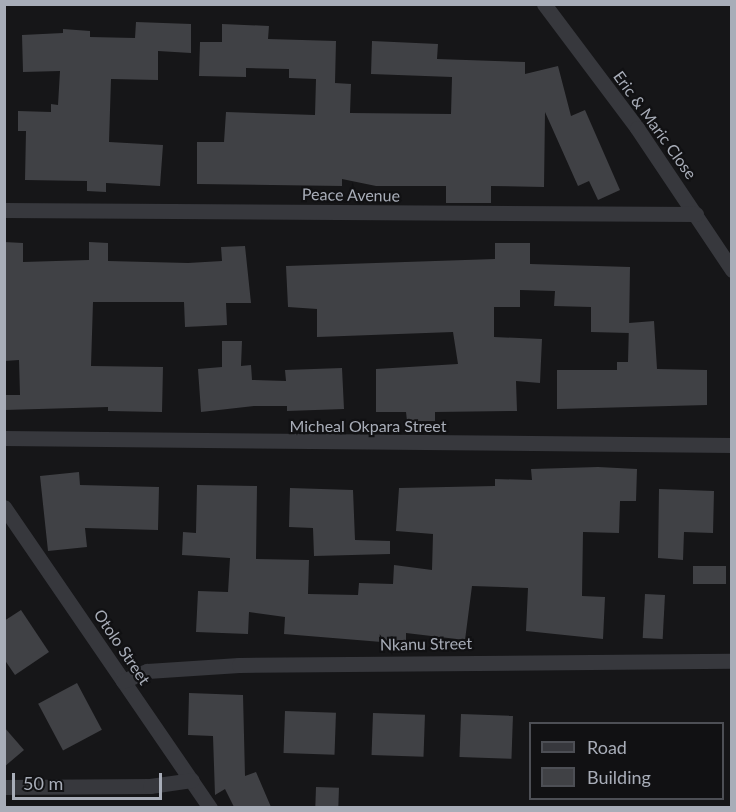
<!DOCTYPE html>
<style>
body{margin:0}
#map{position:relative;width:736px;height:812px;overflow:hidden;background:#161618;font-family:Lato,sans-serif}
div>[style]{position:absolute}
.building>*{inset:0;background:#404145;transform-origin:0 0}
.street>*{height:15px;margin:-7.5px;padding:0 7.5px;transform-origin:7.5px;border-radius:7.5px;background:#37383d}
span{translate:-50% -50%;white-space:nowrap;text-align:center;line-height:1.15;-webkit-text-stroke:4.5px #111113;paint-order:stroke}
.street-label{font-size:16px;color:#a8adb8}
.frame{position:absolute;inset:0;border:6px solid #a8adb8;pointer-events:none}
.legend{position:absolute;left:529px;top:722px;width:195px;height:78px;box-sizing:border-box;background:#111113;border:2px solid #4d4f55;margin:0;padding:8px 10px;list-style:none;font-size:18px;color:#a8adb8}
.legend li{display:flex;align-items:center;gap:12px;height:30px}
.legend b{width:30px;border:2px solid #4d4f55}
.scale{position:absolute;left:12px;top:773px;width:150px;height:27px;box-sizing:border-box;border:3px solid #a8adb8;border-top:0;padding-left:8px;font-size:18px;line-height:21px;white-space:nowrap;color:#a8adb8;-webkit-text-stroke:4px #111113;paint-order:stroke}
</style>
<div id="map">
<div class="building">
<div style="clip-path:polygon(136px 22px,191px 24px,191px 53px,158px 51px,158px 80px,111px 79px,109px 142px,163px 145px,160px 186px,106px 183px,106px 192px,87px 191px,87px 181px,25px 180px,26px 131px,18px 131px,18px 111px,51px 112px,51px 104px,58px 105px,60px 71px,23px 72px,22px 35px,63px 33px,63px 29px,90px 31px,90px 37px,135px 38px)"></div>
<div style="clip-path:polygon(222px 24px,269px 26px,268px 39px,336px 41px,335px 83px,351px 84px,350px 113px,451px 114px,452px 77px,371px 74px,372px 41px,438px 44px,437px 59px,525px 62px,525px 74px,558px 66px,571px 116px,585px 110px,620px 190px,598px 200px,589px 181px,578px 186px,545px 112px,544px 187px,491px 186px,491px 203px,446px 203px,446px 186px,376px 186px,342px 179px,342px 186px,197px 184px,197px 142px,224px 142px,226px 112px,315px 115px,316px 79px,289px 78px,289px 69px,246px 68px,246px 77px,199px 76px,200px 42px,222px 42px)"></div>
<div style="clip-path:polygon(4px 242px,23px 243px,23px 262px,89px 260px,89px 242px,108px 243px,108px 261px,188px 263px,222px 261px,221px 247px,245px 246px,251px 303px,226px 303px,227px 325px,185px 327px,184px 302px,93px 302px,91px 366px,163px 367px,162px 412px,108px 411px,108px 407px,4px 410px,4px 395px,20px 395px,19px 360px,4px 361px)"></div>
<div style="clip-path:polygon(495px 243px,530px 243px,530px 264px,630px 267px,629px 333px,591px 332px,591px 307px,554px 306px,555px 291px,520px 290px,520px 307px,494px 307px,494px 337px,542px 339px,540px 383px,516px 381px,517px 411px,435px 412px,435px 421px,407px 421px,406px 412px,376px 412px,376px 369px,458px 364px,453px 332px,317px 337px,317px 309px,288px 307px,286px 266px,495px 259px)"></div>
<div style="clip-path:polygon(654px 321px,657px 369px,707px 370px,707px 405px,557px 409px,557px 370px,617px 370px,617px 362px,628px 362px,629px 323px)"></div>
<div style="clip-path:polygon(222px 341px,242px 341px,241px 366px,251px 365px,252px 380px,286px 381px,285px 370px,342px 368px,344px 409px,287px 411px,287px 406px,254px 406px,201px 412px,198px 369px,222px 367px)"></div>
<div style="clip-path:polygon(598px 467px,637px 469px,636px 501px,620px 501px,619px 533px,583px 532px,582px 596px,605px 597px,603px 639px,526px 631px,528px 588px,472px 586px,465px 640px,406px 633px,406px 644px,284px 634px,285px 617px,249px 612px,248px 634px,196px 632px,198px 591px,228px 592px,230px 558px,182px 555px,183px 532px,196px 533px,197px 485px,257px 486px,256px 559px,309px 560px,308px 594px,358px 595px,359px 583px,393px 584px,394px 565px,432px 570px,433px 534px,396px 531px,399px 488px,495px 486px,495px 479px,532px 480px,531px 469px)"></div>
<div style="clip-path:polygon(79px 472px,80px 485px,159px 487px,158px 530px,85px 528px,87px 547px,48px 551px,40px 476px)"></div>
<div style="clip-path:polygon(290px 488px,353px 490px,355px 540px,390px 541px,390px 554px,314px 556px,313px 528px,289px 527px)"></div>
<div style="clip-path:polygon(659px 489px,714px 491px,713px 533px,684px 532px,683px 560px,658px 558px)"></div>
<div style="left:693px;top:566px;width:33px;height:18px"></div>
<div style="left:645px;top:594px;width:20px;height:44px;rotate:3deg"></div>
<div style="clip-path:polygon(21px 610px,49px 652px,15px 675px,4px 659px,4px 621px)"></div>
<div style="left:77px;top:683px;width:53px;height:44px;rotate:62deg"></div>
<div style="clip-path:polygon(189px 693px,243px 695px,245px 776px,256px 772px,271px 807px,234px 807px,225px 789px,215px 795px,213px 736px,188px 735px)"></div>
<div style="left:285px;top:711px;width:51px;height:42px;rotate:2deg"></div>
<div style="left:373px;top:713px;width:52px;height:42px;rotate:2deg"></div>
<div style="left:461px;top:714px;width:52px;height:43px;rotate:2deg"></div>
<div style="clip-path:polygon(4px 727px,24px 750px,4px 767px)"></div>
<div style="left:316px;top:787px;width:23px;height:20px;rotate:2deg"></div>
</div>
<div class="street">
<div style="left:544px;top:4px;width:155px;rotate:53.1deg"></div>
<div style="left:637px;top:128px;width:171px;rotate:56.2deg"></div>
<div style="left:4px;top:210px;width:692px;rotate:0.33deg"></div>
<div style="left:4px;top:438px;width:728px;rotate:0.55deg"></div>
<div style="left:4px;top:507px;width:365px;rotate:55.6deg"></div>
<div style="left:123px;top:681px;width:26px;rotate:-23deg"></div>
<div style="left:147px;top:671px;width:92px;rotate:-3.7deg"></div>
<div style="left:239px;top:665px;width:493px;rotate:-0.5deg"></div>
<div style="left:4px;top:787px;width:146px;rotate:-0.4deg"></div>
<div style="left:150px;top:786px;width:42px;rotate:-8.1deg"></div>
</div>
<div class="street-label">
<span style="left:655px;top:125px;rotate:54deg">Eric &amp; Maric Close</span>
<span style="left:351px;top:195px;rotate:1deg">Peace Avenue</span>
<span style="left:368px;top:426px">Micheal Okpara Street</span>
<span style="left:426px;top:644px;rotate:-1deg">Nkanu Street</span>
<span style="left:122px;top:647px;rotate:56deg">Otolo Street</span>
</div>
<div class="frame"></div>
<ul class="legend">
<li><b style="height:8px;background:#37383d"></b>Road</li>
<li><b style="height:16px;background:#404145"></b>Building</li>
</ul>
<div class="scale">50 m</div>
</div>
